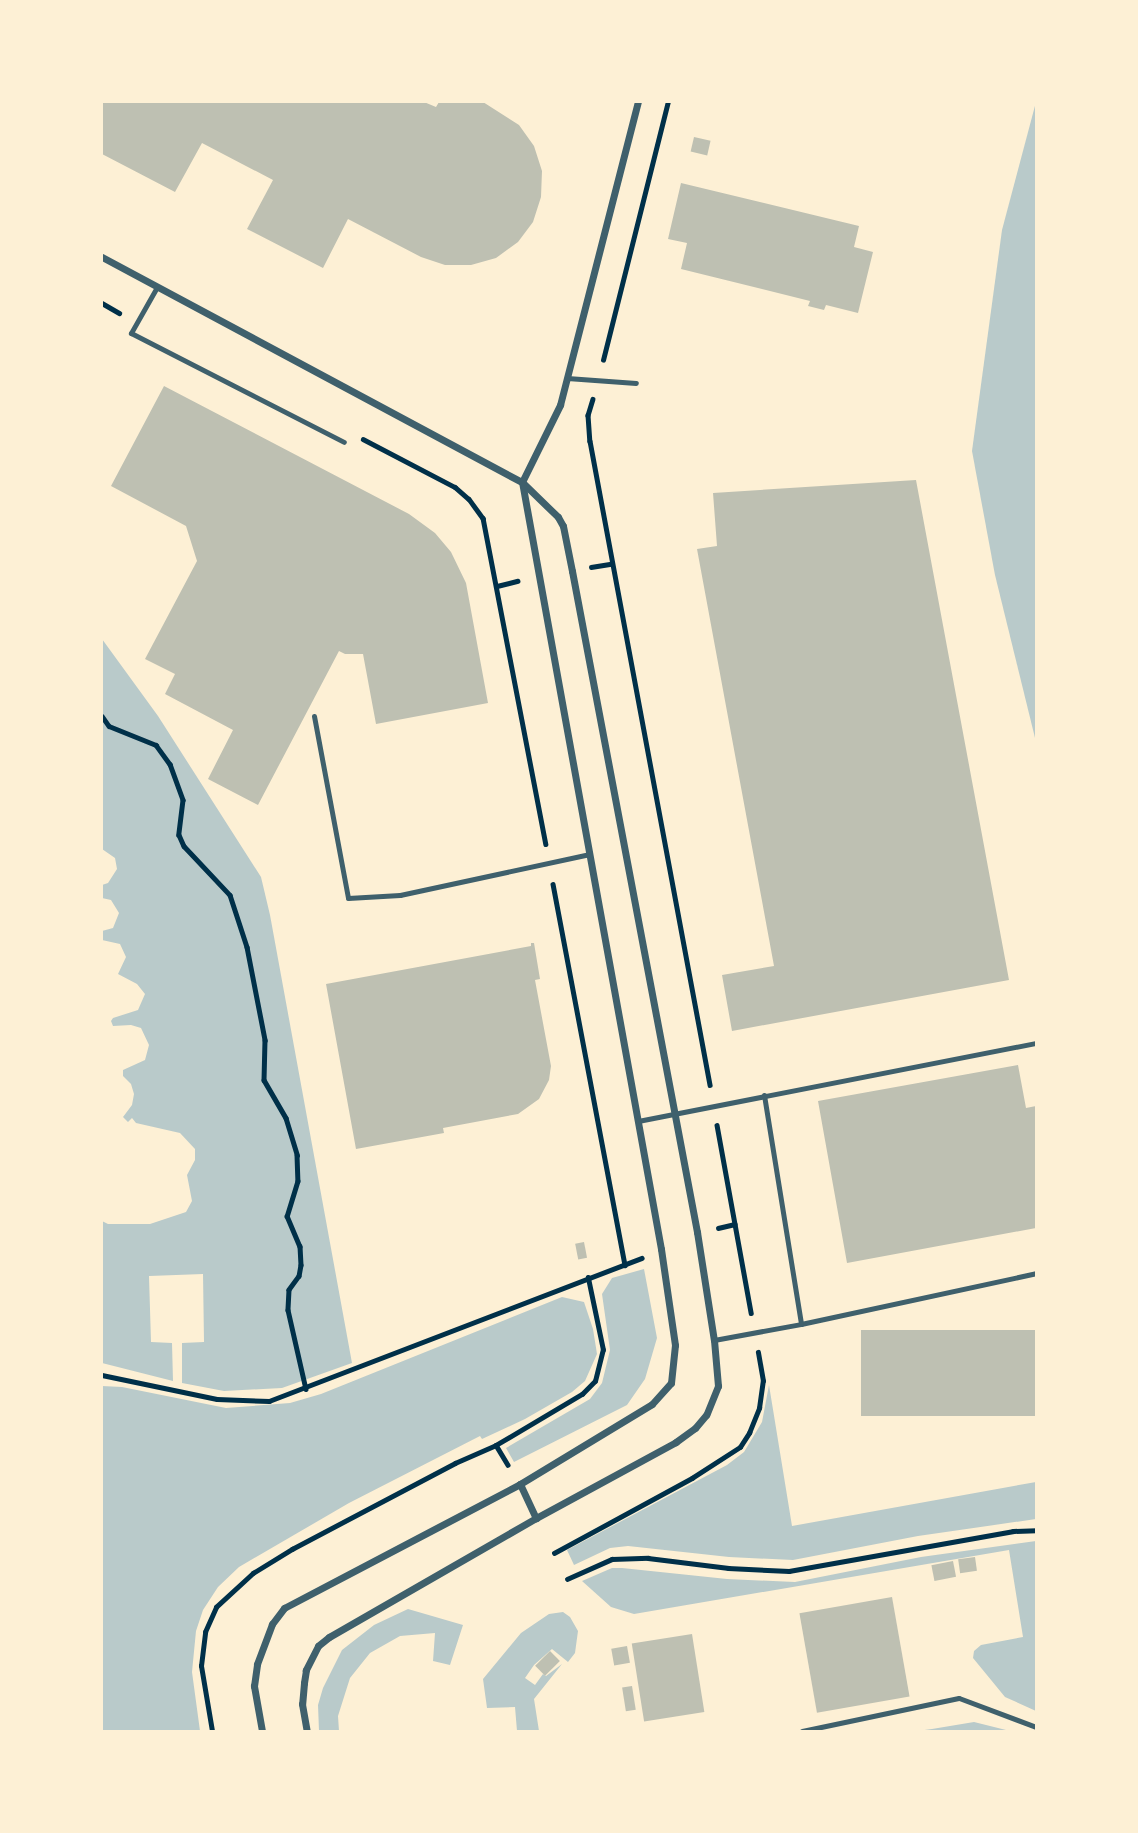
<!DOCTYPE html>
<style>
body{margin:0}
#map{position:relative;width:1138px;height:1833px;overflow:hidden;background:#fdf0d5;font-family:"DejaVu Sans",sans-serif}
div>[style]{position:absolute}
.green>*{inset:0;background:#b9caca}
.building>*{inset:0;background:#bec0b2;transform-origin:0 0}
.path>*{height:4.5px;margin:-2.25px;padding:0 2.25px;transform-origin:2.25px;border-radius:2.25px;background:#003049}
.service>*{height:5px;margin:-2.5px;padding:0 2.5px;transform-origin:2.5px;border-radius:2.5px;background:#3f606c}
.minor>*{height:7px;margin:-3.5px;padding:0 3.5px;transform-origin:3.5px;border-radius:3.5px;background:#3f606c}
span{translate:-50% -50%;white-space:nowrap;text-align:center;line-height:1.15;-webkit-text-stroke:5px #fdf0d5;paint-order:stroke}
.frame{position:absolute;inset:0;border:103px solid #fdf0d5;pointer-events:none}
</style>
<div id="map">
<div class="green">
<div style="clip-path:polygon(1036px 102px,1036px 742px,995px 575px,972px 451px,1002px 230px)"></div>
<div style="clip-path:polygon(102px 639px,158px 716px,261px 877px,270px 915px,352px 1363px,282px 1388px,224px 1391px,182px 1383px,182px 1343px,204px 1342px,203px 1274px,149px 1276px,151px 1342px,172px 1343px,173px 1381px,102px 1363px,102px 1221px,108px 1224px,150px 1224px,186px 1212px,192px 1201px,187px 1175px,195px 1160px,195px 1149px,180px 1133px,136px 1123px,132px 1118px,128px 1122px,123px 1117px,132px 1105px,134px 1094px,131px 1084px,123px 1076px,123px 1070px,145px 1060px,149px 1045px,141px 1028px,131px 1025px,113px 1026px,111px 1021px,113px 1018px,138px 1010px,145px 994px,137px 984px,118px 974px,126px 957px,120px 944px,102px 940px,102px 931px,113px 928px,119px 913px,111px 900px,102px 898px,102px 885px,108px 883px,117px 869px,115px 858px,102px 849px)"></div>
<div style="clip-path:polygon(644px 1269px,657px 1338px,645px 1379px,627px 1405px,514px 1462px,506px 1448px,590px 1399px,602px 1383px,610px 1350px,602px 1294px,612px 1278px)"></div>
<div style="clip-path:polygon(562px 1297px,584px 1302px,593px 1329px,597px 1354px,585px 1381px,572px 1392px,525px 1419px,482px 1439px,480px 1436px,349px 1503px,239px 1567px,218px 1587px,203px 1610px,196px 1631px,192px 1672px,200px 1731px,102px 1731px,102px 1386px,122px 1387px,226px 1408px,290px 1403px,321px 1394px)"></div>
<div style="clip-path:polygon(769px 1385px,792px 1526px,1036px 1482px,1036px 1519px,918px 1536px,793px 1560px,729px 1557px,628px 1546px,610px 1548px,574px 1565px,567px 1550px,727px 1465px,744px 1452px,762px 1422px)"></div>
<div style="clip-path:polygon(1036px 1541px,1036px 1711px,1005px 1697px,973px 1658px,974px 1651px,981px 1645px,1023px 1637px,1009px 1550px,634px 1614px,611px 1607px,582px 1581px,612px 1568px,622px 1568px,727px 1579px,795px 1582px,921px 1557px)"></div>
<div style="clip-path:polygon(408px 1609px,463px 1625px,450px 1665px,433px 1661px,435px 1633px,400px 1636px,370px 1653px,350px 1678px,338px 1716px,339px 1731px,319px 1731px,318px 1705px,323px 1688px,342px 1650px,374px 1625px)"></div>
<div style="clip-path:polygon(563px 1612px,570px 1617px,578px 1631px,575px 1653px,568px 1662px,552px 1649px,534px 1665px,525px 1678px,535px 1685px,543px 1674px,546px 1676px,562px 1664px,534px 1699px,539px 1731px,517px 1731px,515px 1707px,487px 1708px,483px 1679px,521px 1633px,549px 1614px)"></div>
<div style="clip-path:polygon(974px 1722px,1010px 1731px,917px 1731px,932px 1729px)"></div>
</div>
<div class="building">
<div style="clip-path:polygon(102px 102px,424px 102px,436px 107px,439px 102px,483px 102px,519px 125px,534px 146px,542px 171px,541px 197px,533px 222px,518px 242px,496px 258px,471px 265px,445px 265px,421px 257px,348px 219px,323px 268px,247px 229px,273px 180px,202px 143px,175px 192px,102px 154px)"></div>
<div style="left:694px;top:137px;width:17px;height:15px;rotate:13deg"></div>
<div style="clip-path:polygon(681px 183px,859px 226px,854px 247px,873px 252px,858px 313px,826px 305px,824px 310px,808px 306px,810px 301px,681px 269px,687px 243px,668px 239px)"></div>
<div style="clip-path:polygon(164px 386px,409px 514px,435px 533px,451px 552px,466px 583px,488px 703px,376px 724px,363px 654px,345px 654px,339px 651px,258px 805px,208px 779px,233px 730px,165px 694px,175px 674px,145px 659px,197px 561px,186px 526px,111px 486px)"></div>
<div style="clip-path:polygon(916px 480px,1009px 980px,732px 1031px,722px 975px,774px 966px,697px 549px,717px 546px,713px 493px)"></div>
<div style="clip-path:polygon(531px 943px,534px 943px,540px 979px,535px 980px,551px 1066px,549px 1080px,539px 1099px,518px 1114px,443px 1128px,444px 1133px,356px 1149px,326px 984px,531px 946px)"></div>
<div style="clip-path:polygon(1018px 1065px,1026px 1108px,1036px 1106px,1036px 1228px,847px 1263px,818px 1101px)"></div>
<div style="left:584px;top:1242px;width:16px;height:9px;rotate:79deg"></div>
<div style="left:1036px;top:1330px;width:86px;height:175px;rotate:90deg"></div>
<div style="left:975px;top:1557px;width:14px;height:17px;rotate:82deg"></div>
<div style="left:953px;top:1561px;width:16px;height:22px;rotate:79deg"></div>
<div style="left:892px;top:1597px;width:101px;height:94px;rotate:80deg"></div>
<div style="left:692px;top:1634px;width:79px;height:61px;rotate:81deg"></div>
<div style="left:627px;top:1646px;width:17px;height:16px;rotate:80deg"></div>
<div style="left:550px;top:1651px;width:14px;height:21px;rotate:45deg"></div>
<div style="left:632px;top:1686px;width:24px;height:10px;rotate:81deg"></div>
</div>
<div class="path">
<div style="left:102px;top:303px;width:20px;rotate:30deg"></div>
<div style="left:603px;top:360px;width:266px;rotate:-75.9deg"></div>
<div style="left:593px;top:399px;width:17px;rotate:107deg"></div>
<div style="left:588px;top:415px;width:26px;rotate:86deg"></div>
<div style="left:590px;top:441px;width:655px;rotate:79.44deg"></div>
<div style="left:363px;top:439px;width:104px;rotate:27.6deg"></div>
<div style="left:455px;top:487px;width:18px;rotate:41deg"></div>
<div style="left:469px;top:499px;width:24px;rotate:54deg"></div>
<div style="left:483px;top:518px;width:332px;rotate:79.1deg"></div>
<div style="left:591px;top:567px;width:20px;rotate:-9deg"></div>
<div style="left:497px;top:586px;width:21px;rotate:-14deg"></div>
<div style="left:102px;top:716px;width:12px;rotate:55deg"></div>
<div style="left:109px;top:726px;width:51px;rotate:22deg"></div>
<div style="left:156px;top:745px;width:24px;rotate:54deg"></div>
<div style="left:170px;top:764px;width:38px;rotate:70deg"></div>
<div style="left:183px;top:800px;width:35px;rotate:97deg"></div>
<div style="left:179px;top:835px;width:12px;rotate:66deg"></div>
<div style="left:184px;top:846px;width:67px;rotate:46.8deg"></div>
<div style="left:230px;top:895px;width:55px;rotate:71.9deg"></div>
<div style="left:247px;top:947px;width:95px;rotate:79deg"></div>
<div style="left:265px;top:1040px;width:40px;rotate:91.4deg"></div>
<div style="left:264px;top:1080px;width:44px;rotate:59.9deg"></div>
<div style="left:286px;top:1118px;width:39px;rotate:73deg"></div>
<div style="left:297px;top:1155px;width:26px;rotate:88deg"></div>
<div style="left:298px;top:1181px;width:37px;rotate:107deg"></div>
<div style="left:287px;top:1216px;width:33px;rotate:67deg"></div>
<div style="left:300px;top:1246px;width:19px;rotate:87deg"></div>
<div style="left:301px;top:1265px;width:11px;rotate:100deg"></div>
<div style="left:299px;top:1276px;width:17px;rotate:126deg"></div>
<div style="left:289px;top:1290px;width:20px;rotate:93deg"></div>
<div style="left:288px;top:1310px;width:81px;rotate:77.2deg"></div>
<div style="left:553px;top:884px;width:388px;rotate:79.3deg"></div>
<div style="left:717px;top:1125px;width:191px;rotate:79.7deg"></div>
<div style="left:718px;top:1228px;width:17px;rotate:-13deg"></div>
<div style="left:102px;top:1375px;width:117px;rotate:11.8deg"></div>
<div style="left:217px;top:1399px;width:52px;rotate:2.2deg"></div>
<div style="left:269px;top:1401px;width:399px;rotate:-21deg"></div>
<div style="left:496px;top:1445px;width:23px;rotate:59deg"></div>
<div style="left:554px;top:1553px;width:157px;rotate:-28.5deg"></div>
<div style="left:692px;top:1478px;width:57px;rotate:-32.9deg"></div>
<div style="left:740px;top:1447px;width:17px;rotate:-57deg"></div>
<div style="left:749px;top:1433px;width:27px;rotate:-68deg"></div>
<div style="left:759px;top:1408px;width:27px;rotate:-82deg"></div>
<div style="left:763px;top:1381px;width:29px;rotate:-100deg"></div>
<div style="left:567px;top:1579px;width:49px;rotate:-24deg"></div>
<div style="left:612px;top:1559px;width:36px;rotate:-2deg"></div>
<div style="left:648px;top:1558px;width:81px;rotate:7.1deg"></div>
<div style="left:728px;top:1568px;width:61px;rotate:2.8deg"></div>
<div style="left:789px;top:1571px;width:228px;rotate:-10.1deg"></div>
<div style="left:1013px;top:1531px;width:23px;rotate:-2deg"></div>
<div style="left:212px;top:1731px;width:66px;rotate:-99.6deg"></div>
<div style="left:201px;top:1666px;width:34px;rotate:-83deg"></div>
<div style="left:205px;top:1632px;width:27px;rotate:-66deg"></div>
<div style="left:216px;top:1607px;width:50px;rotate:-42.6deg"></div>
<div style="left:253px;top:1573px;width:46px;rotate:-31.6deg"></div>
<div style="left:292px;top:1549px;width:184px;rotate:-27.8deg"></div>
<div style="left:455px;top:1463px;width:45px;rotate:-23.7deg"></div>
<div style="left:496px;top:1445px;width:100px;rotate:-30.7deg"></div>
<div style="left:582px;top:1394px;width:18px;rotate:-45deg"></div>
<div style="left:595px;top:1381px;width:32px;rotate:-76deg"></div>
<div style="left:603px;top:1350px;width:74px;rotate:-101.8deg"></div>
</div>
<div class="service">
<div style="left:157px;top:287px;width:53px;rotate:119.5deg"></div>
<div style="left:131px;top:333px;width:239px;rotate:27.1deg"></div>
<div style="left:567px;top:378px;width:69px;rotate:4.1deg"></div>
<div style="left:314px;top:716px;width:185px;rotate:79.4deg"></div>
<div style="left:348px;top:898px;width:52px;rotate:-3.3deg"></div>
<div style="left:400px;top:895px;width:193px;rotate:-12.2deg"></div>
<div style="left:764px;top:1095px;width:232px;rotate:80.8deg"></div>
<div style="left:801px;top:1324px;width:240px;rotate:-12.2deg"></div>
<div style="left:638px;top:1121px;width:406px;rotate:-11.1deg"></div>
<div style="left:714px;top:1340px;width:88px;rotate:-10.4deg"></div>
<div style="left:802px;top:1731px;width:160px;rotate:-11.9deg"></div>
<div style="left:959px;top:1698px;width:82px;rotate:20.6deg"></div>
</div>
<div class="minor">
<div style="left:102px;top:257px;width:476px;rotate:28.2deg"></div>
<div style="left:522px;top:482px;width:50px;rotate:44.2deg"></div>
<div style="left:558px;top:517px;width:10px;rotate:61deg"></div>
<div style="left:563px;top:526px;width:46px;rotate:78.7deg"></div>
<div style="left:572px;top:571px;width:673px;rotate:79.29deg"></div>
<div style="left:697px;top:1232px;width:109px;rotate:81.1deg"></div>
<div style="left:714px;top:1340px;width:46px;rotate:85deg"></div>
<div style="left:718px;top:1386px;width:31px;rotate:112deg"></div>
<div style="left:706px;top:1415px;width:17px;rotate:130deg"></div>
<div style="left:695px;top:1428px;width:24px;rotate:144deg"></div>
<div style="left:676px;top:1442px;width:159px;rotate:151.5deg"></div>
<div style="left:536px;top:1518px;width:239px;rotate:150.1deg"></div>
<div style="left:329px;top:1637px;width:14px;rotate:141deg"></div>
<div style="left:318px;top:1646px;width:27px;rotate:117deg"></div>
<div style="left:306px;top:1670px;width:13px;rotate:99deg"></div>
<div style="left:304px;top:1683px;width:21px;rotate:95deg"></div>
<div style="left:302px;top:1704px;width:27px;rotate:80deg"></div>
<div style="left:520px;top:1484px;width:38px;rotate:65deg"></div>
<div style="left:262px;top:1731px;width:46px;rotate:-100.1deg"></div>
<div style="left:254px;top:1686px;width:22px;rotate:-82deg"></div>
<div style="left:257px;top:1664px;width:43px;rotate:-69.4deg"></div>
<div style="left:272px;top:1624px;width:20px;rotate:-53deg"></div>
<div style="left:284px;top:1608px;width:267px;rotate:-27.7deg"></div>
<div style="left:520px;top:1484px;width:154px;rotate:-31.2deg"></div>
<div style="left:652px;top:1404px;width:28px;rotate:-48deg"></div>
<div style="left:671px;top:1383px;width:38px;rotate:-84deg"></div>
<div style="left:675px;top:1345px;width:97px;rotate:-98.3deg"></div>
<div style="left:661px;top:1249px;width:779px;rotate:-100.27deg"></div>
<div style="left:522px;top:482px;width:86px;rotate:-63.7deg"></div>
<div style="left:560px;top:405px;width:313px;rotate:-75.6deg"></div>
</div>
<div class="frame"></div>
</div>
